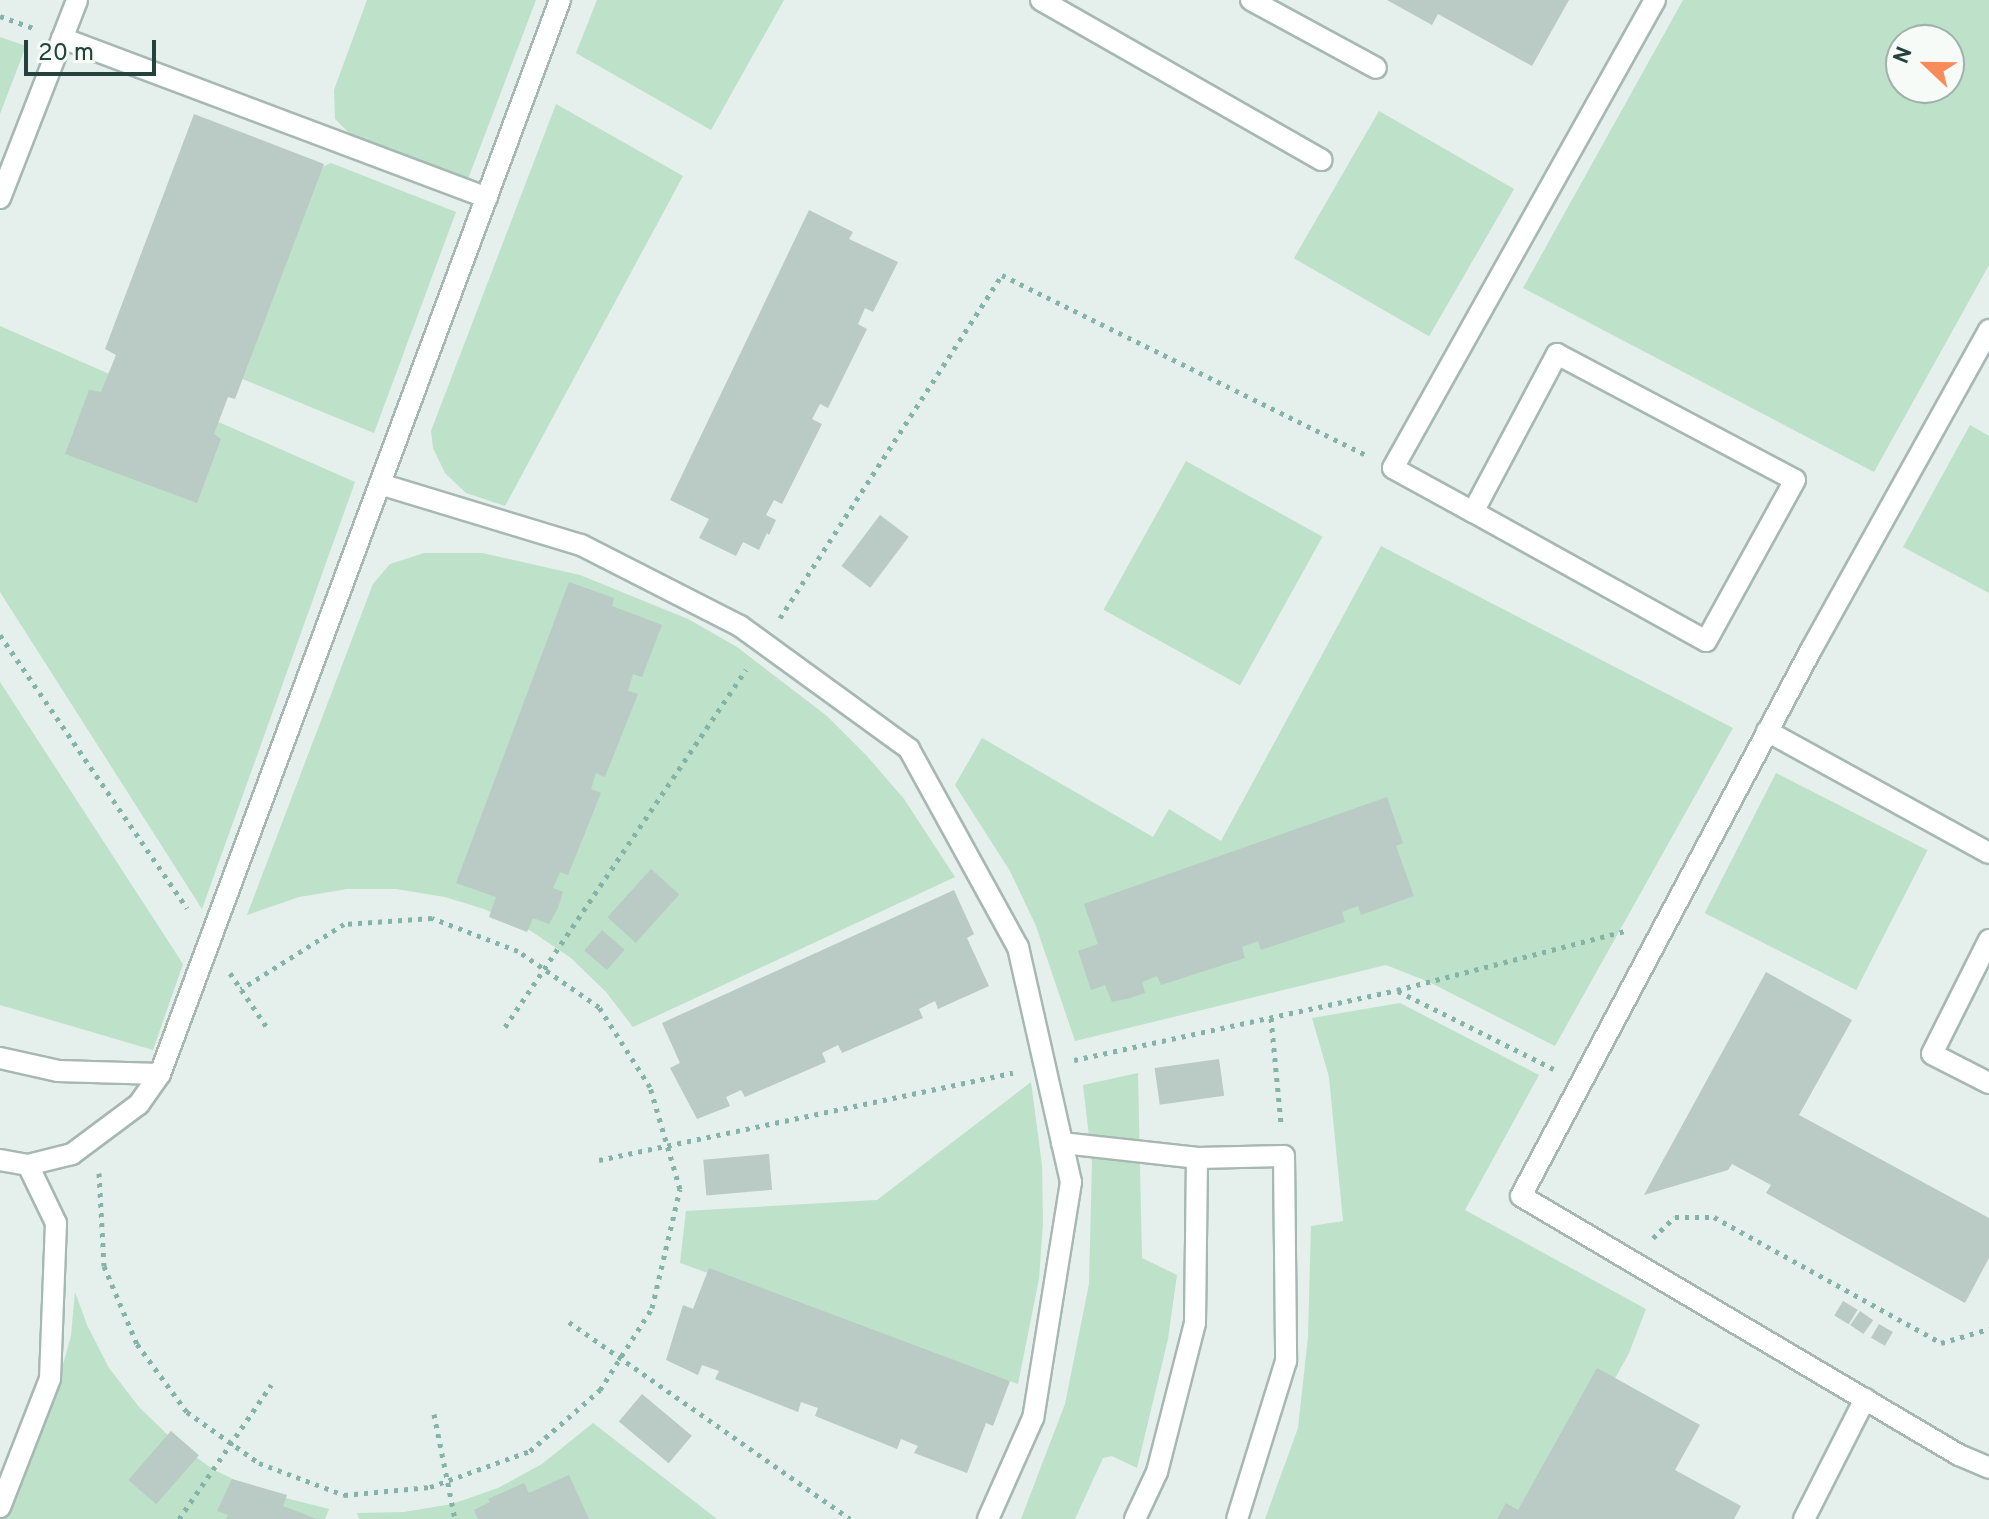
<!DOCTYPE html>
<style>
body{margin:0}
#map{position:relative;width:1989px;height:1519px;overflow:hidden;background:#e5efeb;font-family:Overpass,sans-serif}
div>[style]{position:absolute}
.green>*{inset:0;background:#bde1c9;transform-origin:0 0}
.building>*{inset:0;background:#bacac4;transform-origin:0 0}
.path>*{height:5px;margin-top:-2.5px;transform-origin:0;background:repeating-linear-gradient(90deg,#84b4a8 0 4px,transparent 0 10px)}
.roads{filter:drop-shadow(2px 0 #a7b8b3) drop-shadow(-2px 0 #a7b8b3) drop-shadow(0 2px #a7b8b3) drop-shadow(0 -2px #a7b8b3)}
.lane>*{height:20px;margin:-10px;padding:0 10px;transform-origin:10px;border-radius:10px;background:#fff}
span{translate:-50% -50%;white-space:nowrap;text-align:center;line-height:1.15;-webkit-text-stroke:7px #f6fbf8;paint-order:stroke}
.north{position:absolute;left:1885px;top:24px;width:80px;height:80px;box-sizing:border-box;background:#f6fbf8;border:2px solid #a1b1ac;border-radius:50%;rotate:292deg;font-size:22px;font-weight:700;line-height:32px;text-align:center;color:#22423b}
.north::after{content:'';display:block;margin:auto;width:28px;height:36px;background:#f98a59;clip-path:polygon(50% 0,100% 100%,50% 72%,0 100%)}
.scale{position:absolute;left:24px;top:40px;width:132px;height:36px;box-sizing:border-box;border:4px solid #22423b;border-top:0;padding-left:10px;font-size:24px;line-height:28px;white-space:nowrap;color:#22423b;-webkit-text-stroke:6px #f6fbf8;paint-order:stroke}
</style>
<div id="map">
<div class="green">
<div style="clip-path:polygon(367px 0,536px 0,468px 179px,354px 138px,335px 119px,334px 90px)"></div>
<div style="clip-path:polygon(597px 0,784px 0,711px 130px,576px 53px)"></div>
<div style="clip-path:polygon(evenodd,1683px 0,1989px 0,1989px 265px,1874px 472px,1523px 288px,1683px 0,1949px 40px,1949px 88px,1901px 88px,1901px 40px,1949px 40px)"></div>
<div style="clip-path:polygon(0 37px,26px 46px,0 114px)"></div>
<div style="clip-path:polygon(556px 104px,683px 176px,505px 506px,466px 493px,445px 473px,433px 448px,431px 431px)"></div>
<div style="left:1379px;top:111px;width:156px;height:170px;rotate:30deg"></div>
<div style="clip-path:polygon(331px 163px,456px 212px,374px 433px,233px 375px,307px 174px)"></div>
<div style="clip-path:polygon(0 326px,355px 482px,202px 909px,0 592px)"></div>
<div style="clip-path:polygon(1970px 425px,1989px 436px,1989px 593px,1903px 547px)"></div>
<div style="left:1186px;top:461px;width:156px;height:170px;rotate:29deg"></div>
<div style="clip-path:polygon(1381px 546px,1733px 728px,1555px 1046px,1429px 982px,1386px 965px,1075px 1041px,1036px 926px,1010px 871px,955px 785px,982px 738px,1153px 837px,1169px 809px,1221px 841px)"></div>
<div style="clip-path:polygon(424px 553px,482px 553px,580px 575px,688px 619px,737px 647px,827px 716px,867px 756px,904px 799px,955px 877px,633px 1027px,606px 992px,571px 958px,531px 931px,484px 909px,445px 897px,396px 889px,347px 889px,299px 897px,247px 915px,373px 584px,390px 564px)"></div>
<div style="clip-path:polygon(0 682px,183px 964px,153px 1050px,0 1005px)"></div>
<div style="left:1776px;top:773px;width:170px;height:157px;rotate:27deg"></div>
<div style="clip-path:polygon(1400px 1003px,1539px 1075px,1465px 1210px,1646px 1309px,1629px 1353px,1537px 1519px,1265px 1519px,1298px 1428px,1308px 1337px,1311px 1226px,1343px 1221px,1329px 1077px,1312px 1018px)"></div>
<div style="clip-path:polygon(1138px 1073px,1142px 1258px,1177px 1275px,1168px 1339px,1137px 1468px,1112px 1456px,1103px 1458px,1075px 1519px,1021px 1519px,1065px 1404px,1089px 1284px,1092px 1162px,1083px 1085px)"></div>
<div style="clip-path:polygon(1031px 1082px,1042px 1165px,1043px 1222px,1039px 1279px,1018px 1384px,680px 1263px,686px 1211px,877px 1200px)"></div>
<div style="clip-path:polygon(75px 1292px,87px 1325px,109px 1368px,139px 1407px,175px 1442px,214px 1470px,258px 1491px,329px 1509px,325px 1519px,2px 1519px,53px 1400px,71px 1336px)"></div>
<div style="clip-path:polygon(593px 1423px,717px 1519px,359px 1519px,357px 1513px,404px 1512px,452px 1504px,498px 1488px,542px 1464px)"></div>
</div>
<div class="building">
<div style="clip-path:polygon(1387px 0,1569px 0,1532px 66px,1438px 14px,1432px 25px)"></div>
<div style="clip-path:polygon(194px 114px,324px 164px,235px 399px,228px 397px,214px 434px,221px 439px,197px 503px,65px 454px,89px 390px,101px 392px,116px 355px,105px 349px)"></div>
<div style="clip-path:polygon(809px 210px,853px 232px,849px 239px,898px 262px,873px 312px,865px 308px,858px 324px,867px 329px,828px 408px,820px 404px,812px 419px,822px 424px,782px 504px,774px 500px,766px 515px,776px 520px,769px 535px,767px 533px,759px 550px,743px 542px,736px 556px,699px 538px,709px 519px,670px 500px)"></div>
<div style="left:880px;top:515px;width:36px;height:64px;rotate:37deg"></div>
<div style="clip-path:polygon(569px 582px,614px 598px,612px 606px,662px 625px,642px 677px,633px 674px,628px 691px,638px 694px,605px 777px,596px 773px,591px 789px,601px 793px,568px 875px,560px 872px,553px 888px,563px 892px,558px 908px,549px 924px,533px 918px,527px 932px,489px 917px,496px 897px,456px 883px)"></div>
<div style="clip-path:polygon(1387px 797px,1403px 843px,1396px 846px,1414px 896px,1361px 915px,1358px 906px,1342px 912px,1345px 922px,1261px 950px,1258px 941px,1242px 947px,1245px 958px,1161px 985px,1157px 976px,1142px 982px,1145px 993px,1130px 998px,1112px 1002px,1105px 985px,1091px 990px,1078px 951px,1098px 944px,1084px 904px)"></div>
<div style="left:651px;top:869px;width:38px;height:65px;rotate:42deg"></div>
<div style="clip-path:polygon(954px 890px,974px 934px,967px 938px,989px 986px,938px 1009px,935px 1001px,919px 1009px,923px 1018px,842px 1053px,838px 1045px,822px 1053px,826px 1062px,745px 1097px,741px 1090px,726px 1097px,730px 1106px,697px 1119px,670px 1068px,680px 1063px,662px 1023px)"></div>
<div style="left:602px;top:930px;width:30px;height:27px;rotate:41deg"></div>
<div style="clip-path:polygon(1766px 972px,1852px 1020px,1799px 1115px,1989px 1218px,1989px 1258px,1965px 1303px,1766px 1193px,1771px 1185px,1732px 1164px,1728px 1170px,1644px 1195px)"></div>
<div style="left:1219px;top:1059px;width:37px;height:65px;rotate:82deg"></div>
<div style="left:769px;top:1154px;width:36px;height:66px;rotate:85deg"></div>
<div style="clip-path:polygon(709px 1268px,1010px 1381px,993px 1426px,986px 1423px,967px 1473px,914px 1453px,918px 1446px,901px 1439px,897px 1449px,815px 1416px,818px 1408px,801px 1402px,798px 1412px,715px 1379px,719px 1371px,702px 1365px,698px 1375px,666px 1360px,683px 1305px,693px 1309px)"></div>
<div style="left:1843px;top:1301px;width:17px;height:17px;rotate:31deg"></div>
<div style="left:1860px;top:1311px;width:16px;height:17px;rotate:35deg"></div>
<div style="left:1879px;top:1324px;width:16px;height:16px;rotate:30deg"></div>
<div style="clip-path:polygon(1597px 1368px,1700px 1425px,1675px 1470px,1741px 1506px,1734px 1519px,1497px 1519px,1506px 1503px,1518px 1510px)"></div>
<div style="left:642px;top:1394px;width:65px;height:36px;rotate:40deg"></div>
<div style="left:171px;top:1431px;width:37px;height:65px;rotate:41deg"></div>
<div style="clip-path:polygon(569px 1475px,589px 1519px,478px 1519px,474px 1510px,490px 1502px,488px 1499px,524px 1483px,529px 1493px)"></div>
<div style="clip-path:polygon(232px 1479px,287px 1495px,283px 1506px,317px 1519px,226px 1519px,228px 1515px,217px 1511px)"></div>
</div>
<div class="path">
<div style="left:0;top:16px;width:35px;rotate:20deg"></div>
<div style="left:780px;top:618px;width:409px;rotate:-57.1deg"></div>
<div style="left:1002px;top:275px;width:406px;rotate:26.3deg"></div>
<div style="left:0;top:635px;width:331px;rotate:55.6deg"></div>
<div style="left:230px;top:973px;width:68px;rotate:55.8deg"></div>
<div style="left:1398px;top:991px;width:174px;rotate:26.6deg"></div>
<div style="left:1271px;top:1018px;width:105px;rotate:84.6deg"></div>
<div style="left:505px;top:1027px;width:431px;rotate:-56deg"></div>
<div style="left:1074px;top:1060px;width:330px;rotate:-12.2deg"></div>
<div style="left:1397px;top:990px;width:236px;rotate:-14.5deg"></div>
<div style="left:599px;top:1160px;width:423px;rotate:-11.9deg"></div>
<div style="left:99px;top:1173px;width:93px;rotate:86.9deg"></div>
<div style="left:104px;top:1266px;width:85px;rotate:67.1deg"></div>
<div style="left:137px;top:1344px;width:84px;rotate:53.7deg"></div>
<div style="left:187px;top:1412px;width:88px;rotate:35.3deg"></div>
<div style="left:259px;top:1463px;width:91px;rotate:20.6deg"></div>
<div style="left:344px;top:1495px;width:86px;rotate:-5.3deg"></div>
<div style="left:430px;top:1487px;width:106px;rotate:-19.8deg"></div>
<div style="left:530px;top:1451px;width:93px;rotate:-41.1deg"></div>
<div style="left:600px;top:1390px;width:97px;rotate:-57.6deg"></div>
<div style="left:652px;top:1308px;width:122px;rotate:-76.8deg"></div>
<div style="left:680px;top:1189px;width:106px;rotate:-106.4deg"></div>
<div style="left:650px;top:1087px;width:95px;rotate:-122.5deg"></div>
<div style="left:599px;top:1007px;width:98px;rotate:-145.3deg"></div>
<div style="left:518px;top:951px;width:92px;rotate:-159deg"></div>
<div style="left:432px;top:918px;width:88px;rotate:176.1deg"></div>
<div style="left:344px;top:924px;width:122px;rotate:147.7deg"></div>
<div style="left:1653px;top:1238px;width:30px;rotate:-44deg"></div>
<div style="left:1675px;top:1217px;width:39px"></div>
<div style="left:1714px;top:1217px;width:260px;rotate:29deg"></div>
<div style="left:1941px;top:1343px;width:50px;rotate:-16.3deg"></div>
<div style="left:569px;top:1322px;width:343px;rotate:35deg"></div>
<div style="left:434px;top:1414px;width:107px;rotate:78.7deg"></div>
<div style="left:179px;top:1519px;width:163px;rotate:-55.5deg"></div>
</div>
<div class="roads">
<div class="lane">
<div style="left:1041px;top:0;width:323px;rotate:29.7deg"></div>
<div style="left:1251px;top:0;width:142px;rotate:28.5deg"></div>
<div style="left:62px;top:38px;width:454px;rotate:20.6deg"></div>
<div style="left:0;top:198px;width:212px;rotate:-68.7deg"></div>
<div style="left:1989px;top:330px;width:364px;rotate:119.1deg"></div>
<div style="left:1812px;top:648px;width:620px;rotate:117.97deg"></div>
<div style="left:1521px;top:1196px;width:509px;rotate:30.6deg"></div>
<div style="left:1959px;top:1455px;width:33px;rotate:23deg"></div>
<div style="left:380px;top:484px;width:210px;rotate:16.9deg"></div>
<div style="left:581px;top:545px;width:178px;rotate:27deg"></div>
<div style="left:740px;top:626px;width:209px;rotate:36deg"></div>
<div style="left:909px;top:749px;width:226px;rotate:61.2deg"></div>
<div style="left:1018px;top:947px;width:241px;rotate:77.3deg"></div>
<div style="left:1071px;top:1182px;width:239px;rotate:99.1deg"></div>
<div style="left:1033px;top:1418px;width:111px;rotate:114deg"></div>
<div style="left:1473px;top:512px;width:179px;rotate:-62deg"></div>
<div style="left:1557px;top:354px;width:269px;rotate:27.9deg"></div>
<div style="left:1795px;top:480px;width:184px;rotate:118.9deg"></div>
<div style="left:1706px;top:641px;width:266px;rotate:-151deg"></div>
<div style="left:1473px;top:512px;width:91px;rotate:-151.2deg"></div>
<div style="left:1393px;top:468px;width:536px;rotate:-60.76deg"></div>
<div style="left:1767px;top:731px;width:253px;rotate:28.8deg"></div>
<div style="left:1989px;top:940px;width:127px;rotate:116.6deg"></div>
<div style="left:1932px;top:1054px;width:64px;rotate:27deg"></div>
<div style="left:0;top:1058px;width:59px;rotate:12.6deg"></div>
<div style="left:58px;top:1071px;width:102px;rotate:1.7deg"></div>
<div style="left:160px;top:1074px;width:37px;rotate:125deg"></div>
<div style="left:139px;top:1104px;width:84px;rotate:143.3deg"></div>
<div style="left:72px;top:1154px;width:45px;rotate:166deg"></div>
<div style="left:28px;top:1165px;width:28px;rotate:-170deg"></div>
<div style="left:160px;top:1074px;width:1146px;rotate:-69.57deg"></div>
<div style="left:1062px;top:1143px;width:136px;rotate:6.3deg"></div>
<div style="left:1197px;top:1158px;width:165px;rotate:90.7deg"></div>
<div style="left:1195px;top:1323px;width:154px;rotate:104.3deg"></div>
<div style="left:1157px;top:1472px;width:52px;rotate:115.1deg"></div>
<div style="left:1197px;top:1158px;width:87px;rotate:-1.3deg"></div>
<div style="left:1284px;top:1156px;width:205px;rotate:89.4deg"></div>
<div style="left:1286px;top:1361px;width:165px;rotate:107.2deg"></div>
<div style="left:0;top:1507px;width:137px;rotate:-68.7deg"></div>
<div style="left:50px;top:1379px;width:156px;rotate:-87.8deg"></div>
<div style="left:56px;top:1223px;width:64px;rotate:-115.8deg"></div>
<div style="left:1804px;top:1519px;width:135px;rotate:-63.1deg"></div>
</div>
</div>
<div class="north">N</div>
<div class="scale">20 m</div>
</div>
